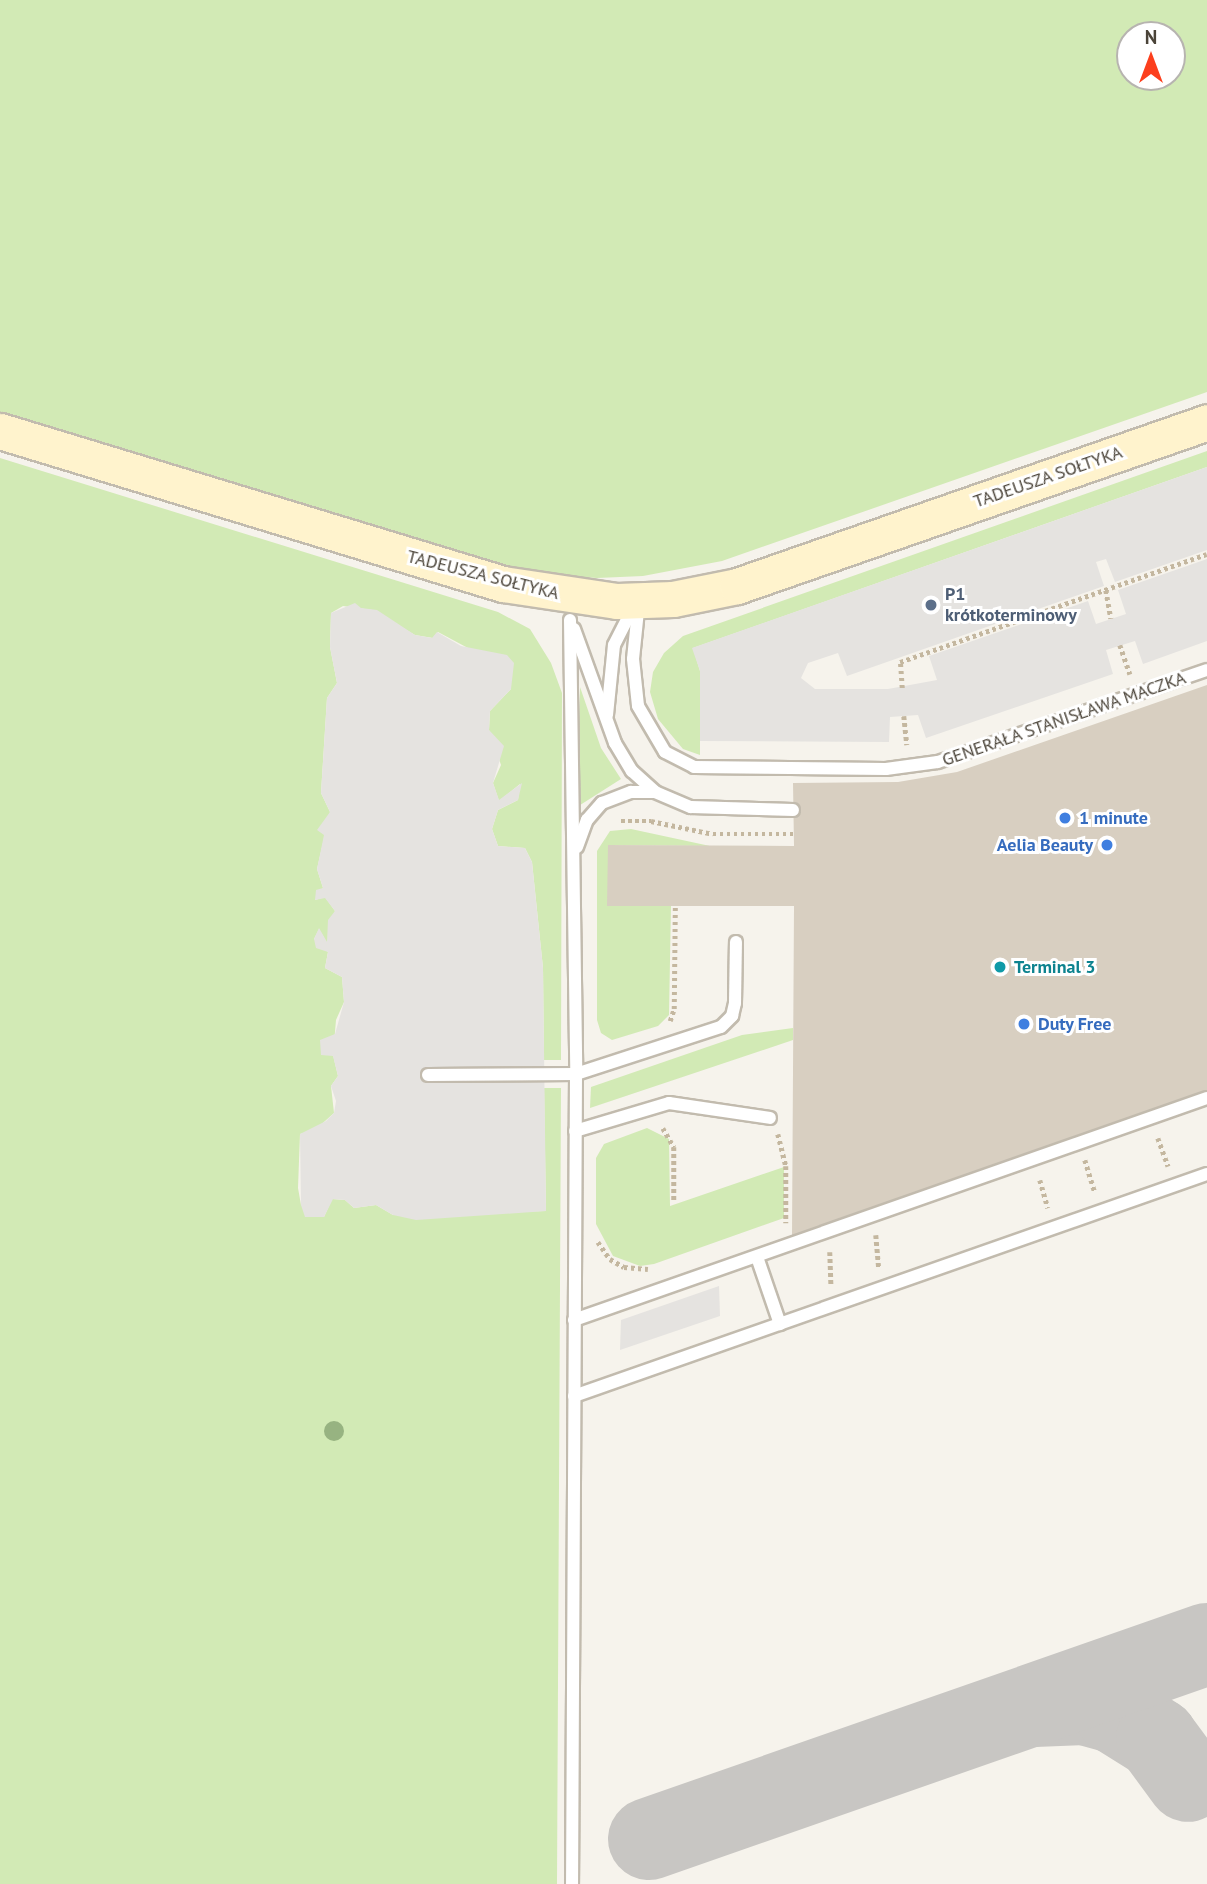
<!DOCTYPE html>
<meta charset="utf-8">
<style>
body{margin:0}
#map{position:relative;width:1207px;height:1884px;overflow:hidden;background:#f6f3ec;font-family:"PT Sans",sans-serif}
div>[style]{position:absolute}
.green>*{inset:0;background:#d2eab5}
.parking>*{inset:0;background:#e5e3e0}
.taxiway>*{height:82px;margin:-41px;padding:0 41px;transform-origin:41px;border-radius:41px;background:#c8c6c3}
.building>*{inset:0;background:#d8cfc1}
.path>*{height:4.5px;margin-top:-2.25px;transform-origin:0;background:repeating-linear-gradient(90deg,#c4b79f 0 3.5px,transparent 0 7px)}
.roads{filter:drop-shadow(2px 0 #c2bbae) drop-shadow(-2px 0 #c2bbae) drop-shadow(0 2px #c2bbae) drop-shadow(0 -2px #c2bbae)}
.lane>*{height:12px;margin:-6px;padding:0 6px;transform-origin:6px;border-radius:6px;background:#fff}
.secondary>*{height:35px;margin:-17.5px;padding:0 17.5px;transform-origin:17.5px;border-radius:17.5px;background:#fff3cd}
.trees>*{width:20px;height:20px;margin:-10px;border-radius:50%;background:#97b381}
.dots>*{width:19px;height:19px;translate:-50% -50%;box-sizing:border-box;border:4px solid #fff;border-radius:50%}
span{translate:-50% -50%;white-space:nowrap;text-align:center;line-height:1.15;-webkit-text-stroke:6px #fff;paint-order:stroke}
.street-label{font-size:18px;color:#4b4439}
.service-label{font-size:18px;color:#4e5e75;font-weight:700}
.left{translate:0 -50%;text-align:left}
.shop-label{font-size:18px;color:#366cbe;font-weight:700}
.right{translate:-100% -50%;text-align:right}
.culture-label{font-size:18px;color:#0d838f;font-weight:700}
.north{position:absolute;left:1116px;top:21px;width:70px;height:70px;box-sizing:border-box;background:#fff;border:2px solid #b7b4b0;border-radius:50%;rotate:0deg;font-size:19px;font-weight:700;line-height:28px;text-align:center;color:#4b4439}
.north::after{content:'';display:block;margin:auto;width:24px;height:32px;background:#fc3f1d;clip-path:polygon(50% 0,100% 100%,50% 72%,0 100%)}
</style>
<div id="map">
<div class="green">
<div style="clip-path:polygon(evenodd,0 0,1207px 0,1207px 392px,722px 561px,643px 576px,597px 578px,529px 573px,474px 559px,0 414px,0 0,1130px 35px,1172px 35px,1172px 77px,1130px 77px,1130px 35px)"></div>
<div style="clip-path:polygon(1207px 451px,1207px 467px,693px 648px,700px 671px,700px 755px,683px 749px,658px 719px,650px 692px,653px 672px,664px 653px,683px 636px)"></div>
<div style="clip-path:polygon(0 458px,498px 612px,530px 629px,551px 663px,562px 693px,561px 1060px,544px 1060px,543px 968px,532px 862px,525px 848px,498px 846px,492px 829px,498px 810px,518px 800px,520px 784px,499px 801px,493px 783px,501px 765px,489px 730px,490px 711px,511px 689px,511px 671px,438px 632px,433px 638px,415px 635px,372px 610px,343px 606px,331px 613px,330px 647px,337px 683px,327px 698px,321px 793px,330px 812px,317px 869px,323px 888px,315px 900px,325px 897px,335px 911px,327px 943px,319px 929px,314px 939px,328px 952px,325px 968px,342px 977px,344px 1002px,336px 1020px,333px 1055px,338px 1076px,331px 1086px,334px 1113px,315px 1130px,300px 1134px,298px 1188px,301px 1205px,324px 1217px,332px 1199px,345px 1200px,354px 1208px,376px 1205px,393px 1215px,546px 1211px,544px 1088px,561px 1088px,557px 1884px,0 1884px)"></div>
<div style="clip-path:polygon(580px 687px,601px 748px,621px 779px,577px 807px)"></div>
<div style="clip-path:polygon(631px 829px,710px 846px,608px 845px,608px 905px,671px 906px,669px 1015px,658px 1026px,612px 1040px,601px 1033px,597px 1020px,597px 851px,610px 831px)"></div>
<div style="clip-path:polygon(793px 1028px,793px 1040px,590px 1108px,591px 1087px,742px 1035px)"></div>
<div style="clip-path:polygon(647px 1128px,669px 1139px,670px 1206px,784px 1167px,784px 1218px,654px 1264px,640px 1266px,613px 1256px,596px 1224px,596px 1158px,604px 1144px)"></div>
</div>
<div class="parking">
<div style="clip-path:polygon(1207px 467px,1207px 550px,1115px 582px,1106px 559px,1096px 562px,1104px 586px,847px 676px,838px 653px,808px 663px,801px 678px,815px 689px,888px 689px,937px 680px,929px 656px,1088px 601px,1096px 624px,1126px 614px,1118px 590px,1207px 559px,1207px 641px,1143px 664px,1135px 641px,1106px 650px,1113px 674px,926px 738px,918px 715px,890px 717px,889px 742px,700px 741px,700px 671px,692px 648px)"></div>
<div style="clip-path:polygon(355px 603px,361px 608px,377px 610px,415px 635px,432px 638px,437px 632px,461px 646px,507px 655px,514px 663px,511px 689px,490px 711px,489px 730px,504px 746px,493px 783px,499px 800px,522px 783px,518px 800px,498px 810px,492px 829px,498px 846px,525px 848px,532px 862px,543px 968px,546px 1211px,416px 1220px,393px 1215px,376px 1205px,354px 1208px,345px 1200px,333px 1199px,324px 1217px,305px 1217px,301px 1205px,300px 1134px,326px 1121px,334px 1113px,336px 1101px,331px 1086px,338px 1076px,333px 1056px,321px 1055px,320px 1040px,335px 1034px,344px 1002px,342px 977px,325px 968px,328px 952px,316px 948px,314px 939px,319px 928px,327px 942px,328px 920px,335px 911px,325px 898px,315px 900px,316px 890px,323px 888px,317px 869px,324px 835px,317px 830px,330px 812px,321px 793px,327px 698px,337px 683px,330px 647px,331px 613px)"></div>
<div style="clip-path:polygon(719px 1286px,720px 1316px,620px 1350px,621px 1320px)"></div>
</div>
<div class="taxiway">
<div style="left:1034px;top:1706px;width:50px;rotate:-2.3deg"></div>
<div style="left:1084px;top:1704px;width:31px;rotate:15deg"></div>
<div style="left:1114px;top:1712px;width:51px;rotate:32.1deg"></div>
<div style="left:1157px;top:1739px;width:52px;rotate:53.6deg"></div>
<div style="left:649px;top:1839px;width:591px;rotate:-19.26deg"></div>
</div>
<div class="building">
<div style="clip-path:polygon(1207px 685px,1207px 1092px,792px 1237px,794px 906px,607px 906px,608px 845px,794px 846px,793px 783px,898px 782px,957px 772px)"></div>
</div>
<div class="path">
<div style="left:1106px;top:590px;width:29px;rotate:80deg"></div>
<div style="left:1120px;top:645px;width:31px;rotate:71deg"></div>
<div style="left:902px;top:688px;width:26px;rotate:-94deg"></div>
<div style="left:900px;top:662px;width:325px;rotate:-19.4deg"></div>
<div style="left:904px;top:716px;width:29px;rotate:84deg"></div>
<div style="left:621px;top:821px;width:30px"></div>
<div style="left:651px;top:821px;width:63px;rotate:11.8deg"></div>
<div style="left:713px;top:834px;width:80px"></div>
<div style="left:670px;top:1021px;width:13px;rotate:-72deg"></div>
<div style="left:674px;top:1009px;width:103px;rotate:-89.4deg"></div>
<div style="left:663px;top:1128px;width:22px;rotate:60deg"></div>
<div style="left:674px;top:1147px;width:54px;rotate:90deg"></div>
<div style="left:778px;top:1134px;width:33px;rotate:76deg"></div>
<div style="left:786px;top:1166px;width:57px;rotate:90deg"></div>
<div style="left:1158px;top:1138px;width:30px;rotate:70deg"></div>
<div style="left:1085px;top:1160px;width:34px;rotate:73deg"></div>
<div style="left:1040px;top:1180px;width:29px;rotate:74deg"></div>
<div style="left:876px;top:1235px;width:33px;rotate:85deg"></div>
<div style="left:598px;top:1242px;width:21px;rotate:55deg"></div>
<div style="left:610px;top:1259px;width:16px;rotate:30deg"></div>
<div style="left:624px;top:1267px;width:24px;rotate:5deg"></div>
<div style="left:830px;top:1252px;width:33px;rotate:88deg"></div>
</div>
<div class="roads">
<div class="lane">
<div style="left:639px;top:601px;width:58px;rotate:95.9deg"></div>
<div style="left:633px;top:659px;width:47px;rotate:83.9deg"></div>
<div style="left:638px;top:706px;width:53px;rotate:59.6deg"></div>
<div style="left:665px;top:752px;width:33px;rotate:27deg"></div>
<div style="left:694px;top:767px;width:192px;rotate:0.6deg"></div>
<div style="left:886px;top:769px;width:52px;rotate:-7.7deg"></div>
<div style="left:938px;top:762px;width:284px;rotate:-18.9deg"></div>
<div style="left:570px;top:620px;width:454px;rotate:89.2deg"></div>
<div style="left:576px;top:1074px;width:810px;rotate:90.28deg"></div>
<div style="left:574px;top:629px;width:121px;rotate:70.2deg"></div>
<div style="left:615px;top:743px;width:33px;rotate:59deg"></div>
<div style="left:632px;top:771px;width:31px;rotate:42deg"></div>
<div style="left:655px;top:792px;width:39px;rotate:23deg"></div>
<div style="left:691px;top:807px;width:102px;rotate:1.7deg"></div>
<div style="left:607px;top:715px;width:70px;rotate:-84.3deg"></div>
<div style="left:614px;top:645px;width:44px;rotate:-62.9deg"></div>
<div style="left:577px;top:847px;width:29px;rotate:-70deg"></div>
<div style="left:587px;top:820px;width:23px;rotate:-49deg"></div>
<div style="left:602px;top:803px;width:31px;rotate:-21deg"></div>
<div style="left:631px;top:792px;width:24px"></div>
<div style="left:428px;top:1075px;width:148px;rotate:-0.4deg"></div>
<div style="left:576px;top:1074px;width:152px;rotate:-18deg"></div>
<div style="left:721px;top:1027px;width:16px;rotate:-45deg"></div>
<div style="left:732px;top:1016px;width:13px;rotate:-77deg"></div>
<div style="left:735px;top:1003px;width:61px;rotate:-89.1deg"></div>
<div style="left:575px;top:1131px;width:98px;rotate:-16.6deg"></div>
<div style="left:669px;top:1103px;width:102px;rotate:8.4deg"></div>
<div style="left:757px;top:1257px;width:71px;rotate:71.1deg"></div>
<div style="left:574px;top:1320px;width:671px;rotate:-19.33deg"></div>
<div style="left:574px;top:1396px;width:671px;rotate:-19.33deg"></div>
</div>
<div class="secondary">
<div style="left:0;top:431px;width:526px;rotate:16.92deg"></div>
<div style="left:503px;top:584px;width:115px;rotate:8.5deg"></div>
<div style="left:617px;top:601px;width:56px;rotate:-2deg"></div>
<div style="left:673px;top:599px;width:65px;rotate:-11.5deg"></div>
<div style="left:737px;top:586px;width:498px;rotate:-19.2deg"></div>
</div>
</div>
<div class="trees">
<div style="left:334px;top:1431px"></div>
</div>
<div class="dots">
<div style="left:931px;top:605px;background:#5c6f8a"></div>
<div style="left:1065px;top:818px;background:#3f7fe0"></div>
<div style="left:1107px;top:845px;background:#3f7fe0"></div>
<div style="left:1000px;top:967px;background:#0f9aa8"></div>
<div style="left:1024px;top:1024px;background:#3f7fe0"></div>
</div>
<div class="street-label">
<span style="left:1048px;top:477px;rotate:-19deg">TADEUSZA SOŁTYKA</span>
<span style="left:483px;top:575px;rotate:14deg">TADEUSZA SOŁTYKA</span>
<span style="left:1064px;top:719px;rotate:-19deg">GENERAŁA STANISŁAWA MACZKA</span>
</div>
<div class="service-label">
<span class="left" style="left:945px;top:605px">P1<br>krótkoterminowy</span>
</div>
<div class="shop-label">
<span class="left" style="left:1079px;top:818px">1 minute</span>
<span class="right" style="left:1093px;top:845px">Aelia Beauty</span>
<span class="left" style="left:1038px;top:1024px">Duty Free</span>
</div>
<div class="culture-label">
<span class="left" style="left:1014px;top:967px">Terminal 3</span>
</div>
<div class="north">N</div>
</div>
